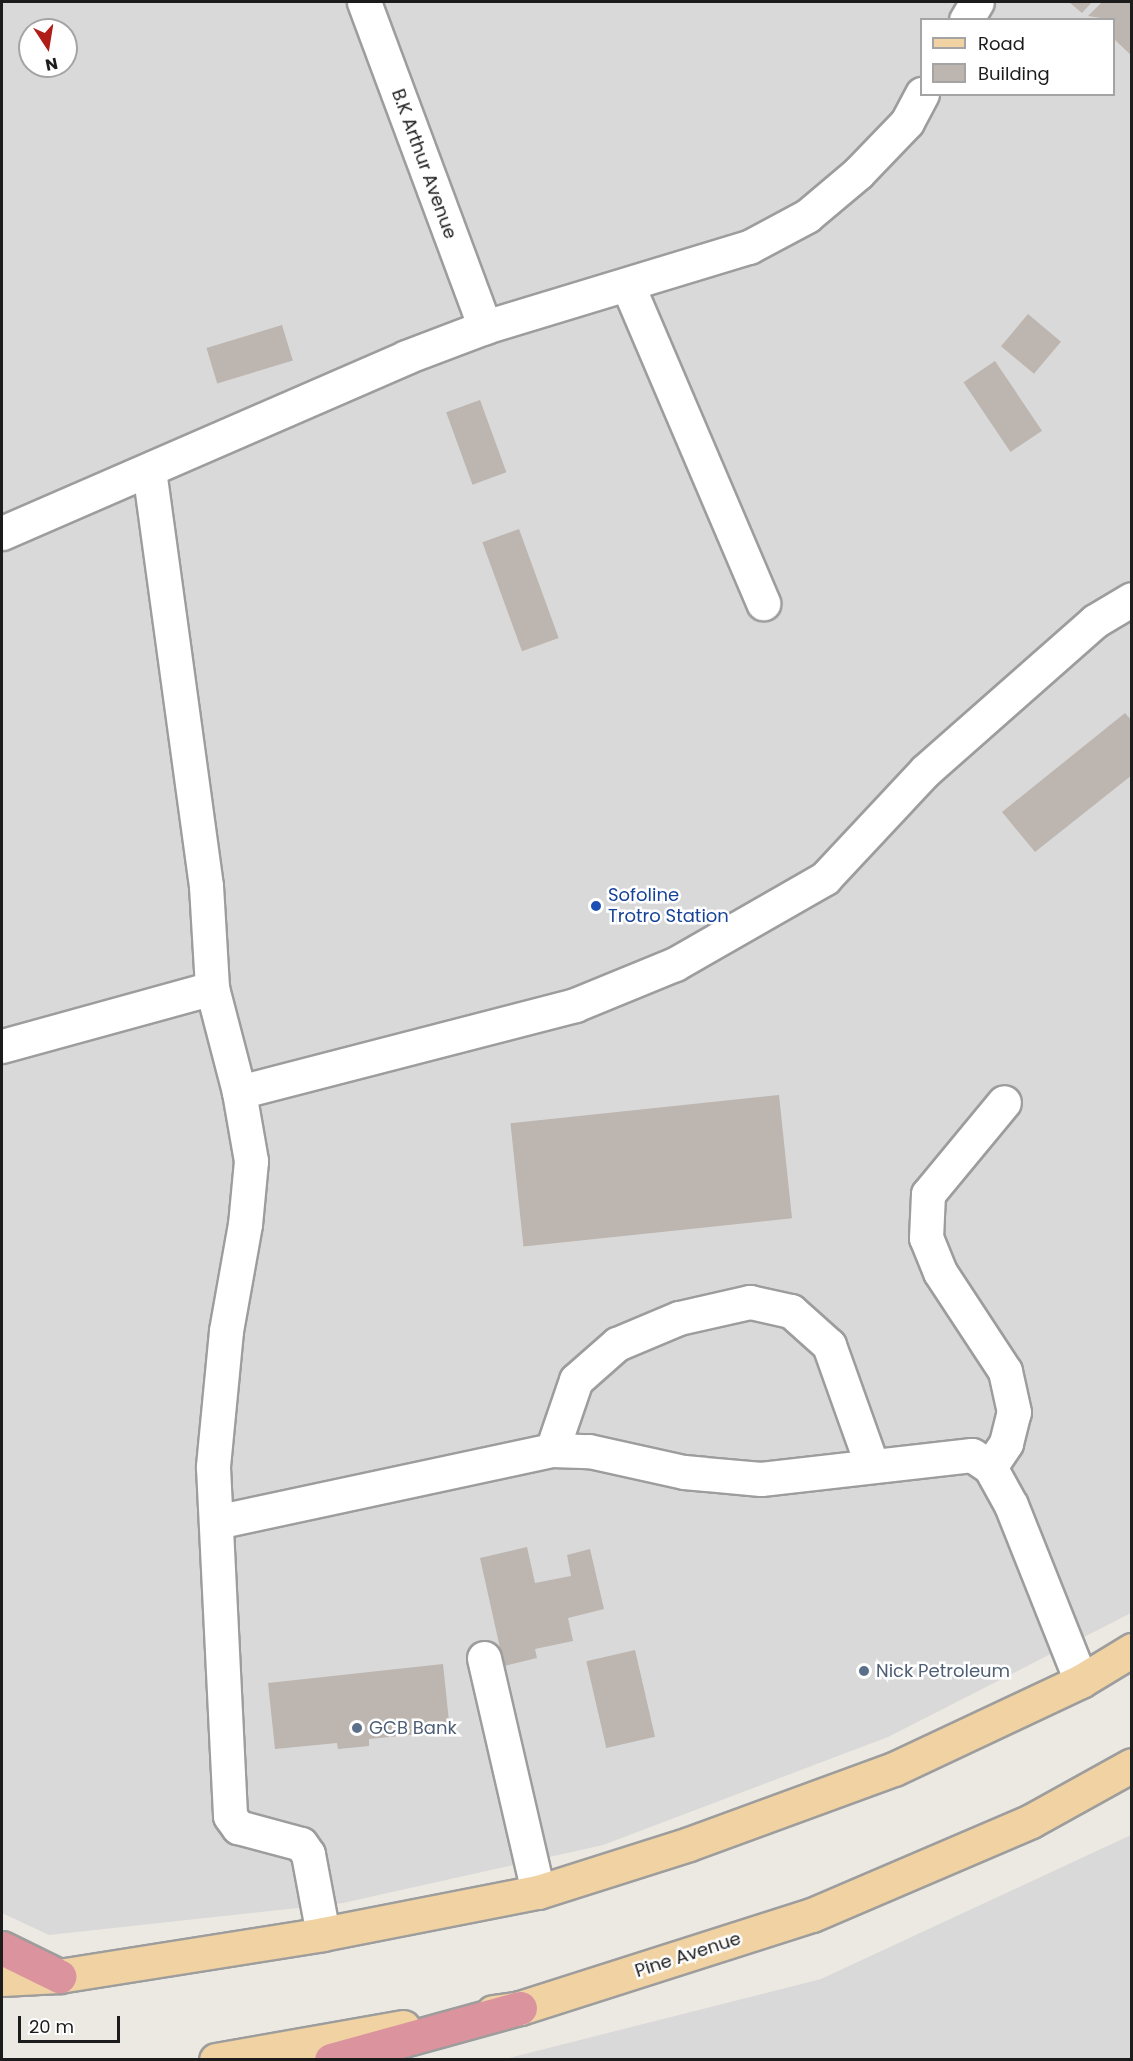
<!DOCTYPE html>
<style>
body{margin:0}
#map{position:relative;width:1133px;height:2061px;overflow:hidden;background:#ece9e2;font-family:Poppins,sans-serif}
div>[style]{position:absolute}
.residential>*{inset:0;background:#dad9d9}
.building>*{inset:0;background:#bcb5b0;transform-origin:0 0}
.roads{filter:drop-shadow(2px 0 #9d9d9d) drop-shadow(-2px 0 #9d9d9d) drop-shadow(0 2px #9d9d9d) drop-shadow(0 -2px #9d9d9d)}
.minor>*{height:33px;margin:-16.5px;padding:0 16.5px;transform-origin:16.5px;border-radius:16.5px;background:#fff}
.major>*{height:33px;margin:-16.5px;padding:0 16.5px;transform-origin:16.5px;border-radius:16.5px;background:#f0d2a3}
.highway>*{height:33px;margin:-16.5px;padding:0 16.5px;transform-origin:16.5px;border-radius:16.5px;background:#db939d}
.dots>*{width:16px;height:16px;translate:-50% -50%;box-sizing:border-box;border:3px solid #fff;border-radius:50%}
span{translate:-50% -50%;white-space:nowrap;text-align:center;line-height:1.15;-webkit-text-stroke:5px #fff;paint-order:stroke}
.street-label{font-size:18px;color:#1c1c1c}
.transit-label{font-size:18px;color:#164399}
.left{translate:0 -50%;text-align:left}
.service-label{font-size:18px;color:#4e5e75}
.frame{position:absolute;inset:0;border:3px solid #1c1c1c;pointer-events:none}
.legend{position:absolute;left:920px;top:18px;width:195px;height:78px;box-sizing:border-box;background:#fff;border:2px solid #a4a4a4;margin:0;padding:8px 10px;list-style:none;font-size:18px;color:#1c1c1c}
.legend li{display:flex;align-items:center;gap:12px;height:30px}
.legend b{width:30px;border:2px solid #a4a4a4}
.north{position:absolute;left:18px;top:18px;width:60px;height:60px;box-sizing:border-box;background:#fff;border:2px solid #a4a4a4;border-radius:50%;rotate:168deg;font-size:16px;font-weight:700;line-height:24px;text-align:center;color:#1c1c1c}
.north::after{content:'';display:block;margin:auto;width:21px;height:27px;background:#b01d18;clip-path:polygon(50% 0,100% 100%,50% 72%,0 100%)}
.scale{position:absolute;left:18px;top:2016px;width:102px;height:27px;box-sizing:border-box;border:3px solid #1c1c1c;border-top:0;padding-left:8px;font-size:18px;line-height:21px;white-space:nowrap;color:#1c1c1c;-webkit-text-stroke:4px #fff;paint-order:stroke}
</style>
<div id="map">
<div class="residential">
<div style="clip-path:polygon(evenodd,2px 2px,1131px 2px,1131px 1613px,888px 1737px,603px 1845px,343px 1903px,49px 1935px,2px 1913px,2px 2px,922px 20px,1114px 20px,1114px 94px,922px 94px,922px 20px,2px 2px,30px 30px,66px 30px,66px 66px,30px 66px,30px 30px)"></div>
<div style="clip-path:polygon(1131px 1835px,1131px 2059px,505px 2059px,821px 1979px)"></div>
</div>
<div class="building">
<div style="clip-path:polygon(1069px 2px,1092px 2px,1082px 13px)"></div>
<div style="clip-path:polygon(1102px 2px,1132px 2px,1132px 56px,1114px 39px,1114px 20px,1088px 16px)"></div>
<div style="left:1028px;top:314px;width:43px;height:42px;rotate:40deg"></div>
<div style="left:282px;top:325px;width:37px;height:79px;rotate:73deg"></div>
<div style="left:995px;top:361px;width:84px;height:38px;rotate:56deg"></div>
<div style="left:480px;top:400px;width:77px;height:36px;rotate:70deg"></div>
<div style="left:519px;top:529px;width:116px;height:39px;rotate:70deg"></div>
<div style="clip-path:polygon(1125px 713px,1132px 721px,1132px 775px,1035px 852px,1002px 812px)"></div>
<div style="left:779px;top:1095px;width:124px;height:270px;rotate:84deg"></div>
<div style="clip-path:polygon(527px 1547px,535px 1583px,571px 1576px,567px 1555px,590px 1549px,604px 1609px,568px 1618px,573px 1641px,535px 1649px,537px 1658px,504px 1666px,480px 1558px)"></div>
<div style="left:635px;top:1650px;width:89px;height:50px;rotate:77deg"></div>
<div style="clip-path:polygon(443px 1664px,450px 1731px,369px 1739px,369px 1746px,338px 1749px,337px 1743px,275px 1749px,268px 1683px)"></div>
</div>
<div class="roads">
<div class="minor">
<div style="left:364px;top:2px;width:347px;rotate:69.6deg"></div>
<div style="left:966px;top:20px;width:21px;rotate:-59deg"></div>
<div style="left:628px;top:286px;width:345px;rotate:66.9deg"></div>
<div style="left:149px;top:470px;width:420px;rotate:82.2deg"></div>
<div style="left:206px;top:886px;width:102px;rotate:86.6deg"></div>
<div style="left:212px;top:988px;width:107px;rotate:75.4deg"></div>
<div style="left:239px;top:1092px;width:70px;rotate:80.1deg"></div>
<div style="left:251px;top:1161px;width:63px;rotate:95.4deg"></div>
<div style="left:245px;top:1224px;width:109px;rotate:100.1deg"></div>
<div style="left:226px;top:1331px;width:137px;rotate:95.5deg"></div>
<div style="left:213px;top:1467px;width:349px;rotate:87.2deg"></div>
<div style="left:230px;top:1816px;width:14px;rotate:54deg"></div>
<div style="left:238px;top:1827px;width:65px;rotate:15.1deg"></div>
<div style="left:301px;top:1844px;width:12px;rotate:55deg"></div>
<div style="left:308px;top:1854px;width:81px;rotate:79.4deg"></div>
<div style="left:2px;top:533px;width:441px;rotate:-23.5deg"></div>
<div style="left:406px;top:357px;width:85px;rotate:-20.8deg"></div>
<div style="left:485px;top:327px;width:276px;rotate:-16.9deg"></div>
<div style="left:749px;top:247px;width:66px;rotate:-28.1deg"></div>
<div style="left:807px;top:216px;width:67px;rotate:-40.1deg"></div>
<div style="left:858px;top:173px;width:71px;rotate:-46.1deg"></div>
<div style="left:907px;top:122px;width:32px;rotate:-62deg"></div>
<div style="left:2px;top:1046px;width:218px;rotate:-15.4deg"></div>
<div style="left:239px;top:1092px;width:347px;rotate:-14.5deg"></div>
<div style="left:575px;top:1005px;width:108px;rotate:-22.3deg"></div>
<div style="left:675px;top:964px;width:173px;rotate:-29.8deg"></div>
<div style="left:825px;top:878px;width:146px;rotate:-46.9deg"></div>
<div style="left:925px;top:771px;width:227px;rotate:-41.4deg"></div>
<div style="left:1095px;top:621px;width:43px;rotate:-30.7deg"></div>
<div style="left:552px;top:1450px;width:74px;rotate:-71.1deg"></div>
<div style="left:576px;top:1380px;width:55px;rotate:-41.3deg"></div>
<div style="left:617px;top:1344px;width:67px;rotate:-22.8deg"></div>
<div style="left:679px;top:1318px;width:73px;rotate:-12.7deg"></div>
<div style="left:750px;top:1302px;width:42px;rotate:12.4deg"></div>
<div style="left:791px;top:1311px;width:51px;rotate:41.8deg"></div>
<div style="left:829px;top:1345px;width:128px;rotate:70.4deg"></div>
<div style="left:990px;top:1467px;width:29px;rotate:-56deg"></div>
<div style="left:1006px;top:1443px;width:32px;rotate:-76deg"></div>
<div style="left:1014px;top:1412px;width:42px;rotate:-102.4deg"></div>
<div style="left:1005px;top:1371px;width:118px;rotate:-123.3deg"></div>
<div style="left:940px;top:1272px;width:37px;rotate:-112deg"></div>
<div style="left:926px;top:1238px;width:44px;rotate:-87.4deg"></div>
<div style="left:928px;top:1194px;width:119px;rotate:-50.4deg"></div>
<div style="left:216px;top:1522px;width:344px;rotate:-12.1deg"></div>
<div style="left:552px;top:1450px;width:37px;rotate:2deg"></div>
<div style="left:589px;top:1451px;width:97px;rotate:12.5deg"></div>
<div style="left:684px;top:1472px;width:77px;rotate:5.2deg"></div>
<div style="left:761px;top:1479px;width:212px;rotate:-6.5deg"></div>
<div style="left:972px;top:1455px;width:22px;rotate:34deg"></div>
<div style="left:990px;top:1467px;width:43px;rotate:61.1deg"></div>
<div style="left:1011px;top:1505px;width:189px;rotate:68.3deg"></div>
<div style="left:484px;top:1658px;width:240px;rotate:77deg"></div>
</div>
<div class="major">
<div style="left:2px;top:1979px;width:57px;rotate:-3deg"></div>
<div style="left:59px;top:1976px;width:267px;rotate:-9deg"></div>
<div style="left:323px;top:1934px;width:219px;rotate:-11.1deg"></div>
<div style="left:538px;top:1892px;width:158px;rotate:-17.6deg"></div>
<div style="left:689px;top:1844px;width:218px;rotate:-20.1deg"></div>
<div style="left:894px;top:1769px;width:207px;rotate:-25.2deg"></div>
<div style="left:1081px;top:1681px;width:60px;rotate:-31.3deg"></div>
<div style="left:493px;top:2012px;width:27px;rotate:-8deg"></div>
<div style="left:520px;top:2008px;width:306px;rotate:-17.7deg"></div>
<div style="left:812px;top:1915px;width:238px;rotate:-23.2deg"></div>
<div style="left:1031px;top:1821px;width:115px;rotate:-29deg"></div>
<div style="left:216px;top:2060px;width:190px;rotate:-10deg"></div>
</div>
<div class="highway">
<div style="left:2px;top:1948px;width:64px;rotate:26.2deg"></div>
<div style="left:331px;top:2060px;width:196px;rotate:-15.4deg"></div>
</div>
</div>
<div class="dots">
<div style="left:596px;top:906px;background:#1a4fb4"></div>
<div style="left:864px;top:1671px;background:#5c6f8a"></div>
<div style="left:357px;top:1728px;background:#5c6f8a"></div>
</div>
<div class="street-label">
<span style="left:424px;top:164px;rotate:70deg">B.K Arthur Avenue</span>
<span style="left:688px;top:1955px;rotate:-18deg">Pine Avenue</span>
</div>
<div class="transit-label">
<span class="left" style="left:608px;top:906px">Sofoline<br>Trotro Station</span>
</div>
<div class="service-label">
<span class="left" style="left:876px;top:1671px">Nick Petroleum</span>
<span class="left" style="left:369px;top:1728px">GCB Bank</span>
</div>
<div class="frame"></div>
<ul class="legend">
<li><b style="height:8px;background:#f0d2a3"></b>Road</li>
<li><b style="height:16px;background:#bcb5b0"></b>Building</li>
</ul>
<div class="north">N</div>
<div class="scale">20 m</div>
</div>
